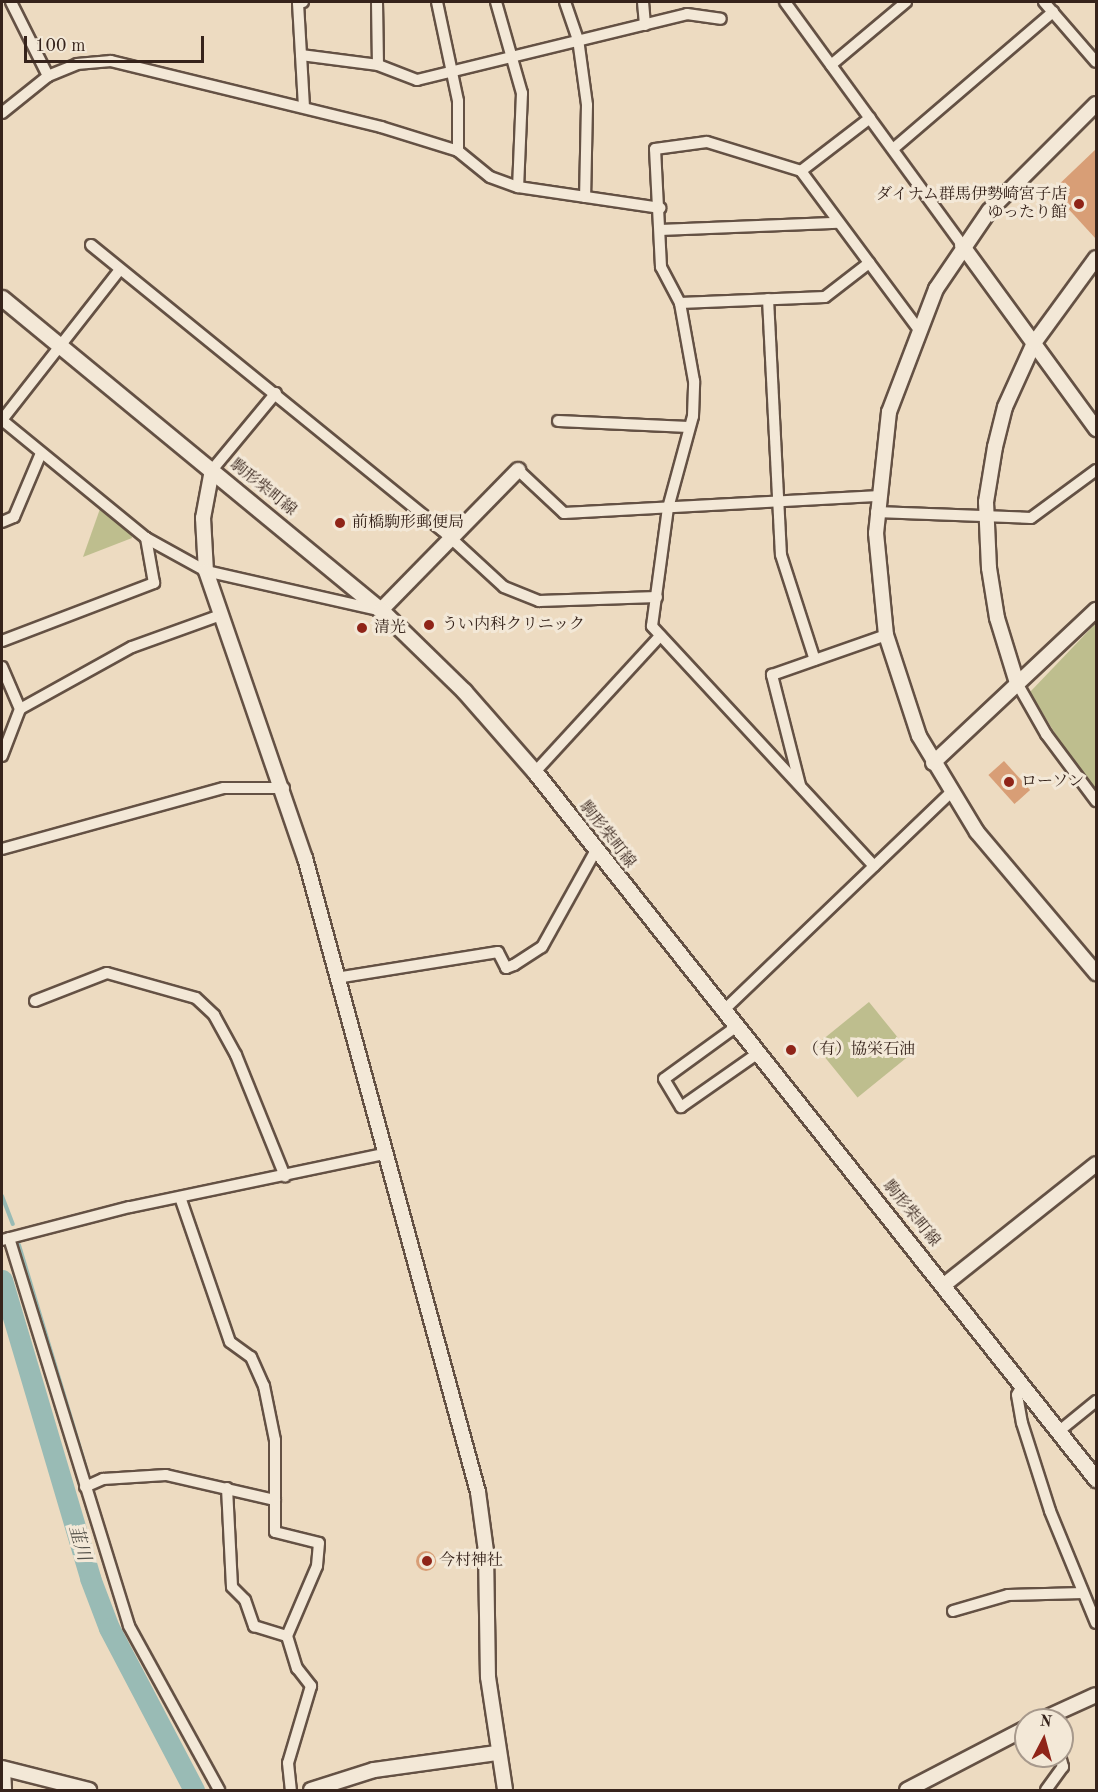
<!DOCTYPE html>
<meta charset="utf-8">
<style>
body{margin:0}
#map{position:relative;width:1098px;height:1792px;overflow:hidden;background:#eddbc1;font-family:"Old Standard TT","Noto Serif JP",serif}
div>[style]{position:absolute}
.green>*{inset:0;background:#bebe8e;transform-origin:0 0}
.stream>*{height:4px;margin:-2px;padding:0 2px;transform-origin:2px;border-radius:2px;background:#99bbb5}
.river>*{height:21px;margin:-10.5px;padding:0 10.5px;transform-origin:10.5px;border-radius:10.5px;background:#99bbb5}
.building>*{inset:0;background:#d89e76;transform-origin:0 0}
.round{border-radius:50%}
.roads{filter:drop-shadow(2px 0 #645144) drop-shadow(-2px 0 #645144) drop-shadow(0 2px #645144) drop-shadow(0 -2px #645144)}
.minor>*{height:10px;margin:-5px;padding:0 5px;transform-origin:5px;border-radius:5px;background:#f3e8d7}
.tertiary>*{height:14px;margin:-7px;padding:0 7px;transform-origin:7px;border-radius:7px;background:#f3e8d7}
.secondary>*{height:15px;margin:-7.5px;padding:0 7.5px;transform-origin:7.5px;border-radius:7.5px;background:#f3e8d7}
.dots>*{width:16px;height:16px;translate:-50% -50%;box-sizing:border-box;border:3px solid #f3e8d7;border-radius:50%}
span{translate:-50% -50%;white-space:nowrap;text-align:center;line-height:1.15;-webkit-text-stroke:6px #f3e8d7;paint-order:stroke}
.poi-label{font-size:16px;color:#36231b}
.right{translate:-100% -50%;text-align:right}
.left{translate:0 -50%;text-align:left}
.street-label{font-size:16px;color:#36231b}
.water-label{font-size:18px;color:#545149;font-style:italic}
.frame{position:absolute;inset:0;border:3px solid #36231b;pointer-events:none}
.north{position:absolute;left:1014px;top:1708px;width:60px;height:60px;box-sizing:border-box;background:#f3e8d7;border:2px solid #a7998c;border-radius:50%;rotate:6deg;font-size:16px;font-weight:700;line-height:24px;text-align:center;color:#36231b}
.north::after{content:'';display:block;margin:auto;width:21px;height:27px;background:#8f2418;clip-path:polygon(50% 0,100% 100%,50% 72%,0 100%)}
.scale{position:absolute;left:24px;top:36px;width:180px;height:27px;box-sizing:border-box;border:3px solid #36231b;border-top:0;padding-left:8px;font-size:18px;line-height:21px;white-space:nowrap;color:#36231b;-webkit-text-stroke:4px #f3e8d7;paint-order:stroke}
</style>
<div id="map">
<div class="green">
<div style="clip-path:polygon(101px 506px,131px 531px,132px 538px,83px 557px)"></div>
<div style="clip-path:polygon(1096px 623px,1096px 790px,1068px 755px,1030px 692px)"></div>
<div style="left:869px;top:1002px;width:67px;height:69px;rotate:51deg"></div>
</div>
<div class="stream">
<div style="left:2px;top:1196px;width:30px;rotate:69deg"></div>
<div style="left:19px;top:1245px;width:240px;rotate:73.3deg"></div>
</div>
<div class="river">
<div style="left:2px;top:1280px;width:311px;rotate:73.5deg"></div>
<div style="left:90px;top:1578px;width:53px;rotate:69.2deg"></div>
<div style="left:109px;top:1628px;width:183px;rotate:62.3deg"></div>
</div>
<div class="building">
<div style="clip-path:polygon(1096px 149px,1096px 239px,1052px 191px)"></div>
<div style="left:1004px;top:761px;width:39px;height:21px;rotate:48deg"></div>
<div class="round" style="left:416px;top:1551px;width:20px;height:20px"></div>
</div>
<div class="roads">
<div class="minor">
<div style="left:11px;top:2px;width:83px;rotate:63.4deg"></div>
<div style="left:303px;top:2px;width:5px;rotate:169deg"></div>
<div style="left:298px;top:3px;width:103px;rotate:86.7deg"></div>
<div style="left:377px;top:2px;width:63px;rotate:89.1deg"></div>
<div style="left:437px;top:2px;width:101px;rotate:78deg"></div>
<div style="left:458px;top:101px;width:50px;rotate:90deg"></div>
<div style="left:496px;top:2px;width:95px;rotate:74.1deg"></div>
<div style="left:522px;top:93px;width:94px;rotate:92.4deg"></div>
<div style="left:565px;top:2px;width:39px;rotate:71deg"></div>
<div style="left:578px;top:39px;width:67px;rotate:82.2deg"></div>
<div style="left:587px;top:105px;width:92px;rotate:91.2deg"></div>
<div style="left:643px;top:2px;width:23px;rotate:85deg"></div>
<div style="left:785px;top:2px;width:301px;rotate:53.9deg"></div>
<div style="left:1044px;top:2px;width:79px;rotate:49.1deg"></div>
<div style="left:301px;top:55px;width:78px;rotate:7.4deg"></div>
<div style="left:378px;top:65px;width:42px;rotate:21deg"></div>
<div style="left:417px;top:80px;width:278px;rotate:-13.7deg"></div>
<div style="left:687px;top:14px;width:34px;rotate:8deg"></div>
<div style="left:831px;top:65px;width:98px;rotate:-40deg"></div>
<div style="left:2px;top:113px;width:59px;rotate:-38.8deg"></div>
<div style="left:48px;top:76px;width:31px;rotate:-22deg"></div>
<div style="left:77px;top:64px;width:34px;rotate:-5deg"></div>
<div style="left:111px;top:61px;width:278px;rotate:13.7deg"></div>
<div style="left:381px;top:127px;width:81px;rotate:17.3deg"></div>
<div style="left:458px;top:151px;width:41px;rotate:39.1deg"></div>
<div style="left:490px;top:177px;width:30px;rotate:20deg"></div>
<div style="left:518px;top:187px;width:144px;rotate:8.4deg"></div>
<div style="left:893px;top:149px;width:211px;rotate:-40.6deg"></div>
<div style="left:801px;top:171px;width:87px;rotate:-37.5deg"></div>
<div style="left:660px;top:230px;width:178px;rotate:-2.3deg"></div>
<div style="left:91px;top:245px;width:452px;rotate:39.1deg"></div>
<div style="left:442px;top:530px;width:84px;rotate:42.6deg"></div>
<div style="left:504px;top:587px;width:38px;rotate:22deg"></div>
<div style="left:539px;top:601px;width:118px;rotate:-1.9deg"></div>
<div style="left:768px;top:299px;width:256px;rotate:87.1deg"></div>
<div style="left:781px;top:555px;width:110px;rotate:72.1deg"></div>
<div style="left:680px;top:303px;width:145px;rotate:-2.4deg"></div>
<div style="left:825px;top:297px;width:56px;rotate:-37.7deg"></div>
<div style="left:2px;top:420px;width:186px;rotate:39.3deg"></div>
<div style="left:146px;top:538px;width:68px;rotate:28.8deg"></div>
<div style="left:206px;top:571px;width:176px;rotate:12.8deg"></div>
<div style="left:2px;top:420px;width:189px;rotate:-51.9deg"></div>
<div style="left:558px;top:421px;width:131px;rotate:2.6deg"></div>
<div style="left:212px;top:470px;width:100px;rotate:-50.3deg"></div>
<div style="left:518px;top:470px;width:63px;rotate:43.1deg"></div>
<div style="left:564px;top:513px;width:312px;rotate:-3.1deg"></div>
<div style="left:876px;top:512px;width:155px;rotate:2.2deg"></div>
<div style="left:1031px;top:518px;width:81px;rotate:-36.4deg"></div>
<div style="left:2px;top:522px;width:13px;rotate:-23deg"></div>
<div style="left:14px;top:517px;width:69px;rotate:-67.1deg"></div>
<div style="left:2px;top:641px;width:163px;rotate:-20.9deg"></div>
<div style="left:154px;top:583px;width:46px;rotate:-100.1deg"></div>
<div style="left:2px;top:667px;width:46px;rotate:66.8deg"></div>
<div style="left:1017px;top:683px;width:59px;rotate:60.4deg"></div>
<div style="left:1046px;top:734px;width:84px;rotate:53.3deg"></div>
<div style="left:2px;top:756px;width:50px;rotate:-69deg"></div>
<div style="left:20px;top:709px;width:128px;rotate:-29deg"></div>
<div style="left:132px;top:647px;width:95px;rotate:-19.8deg"></div>
<div style="left:535px;top:772px;width:185px;rotate:-47.4deg"></div>
<div style="left:800px;top:785px;width:114px;rotate:-104.3deg"></div>
<div style="left:772px;top:675px;width:121px;rotate:-19.3deg"></div>
<div style="left:2px;top:849px;width:230px;rotate:-15.4deg"></div>
<div style="left:224px;top:788px;width:60px"></div>
<div style="left:874px;top:866px;width:327px;rotate:-132.8deg"></div>
<div style="left:652px;top:626px;width:119px;rotate:-82.3deg"></div>
<div style="left:668px;top:508px;width:95px;rotate:-74.8deg"></div>
<div style="left:693px;top:416px;width:35px;rotate:-88deg"></div>
<div style="left:694px;top:381px;width:79px;rotate:-100.2deg"></div>
<div style="left:680px;top:303px;width:41px;rotate:-117.8deg"></div>
<div style="left:661px;top:267px;width:118px;rotate:-92.9deg"></div>
<div style="left:655px;top:149px;width:52px;rotate:-7.7deg"></div>
<div style="left:707px;top:142px;width:98px;rotate:17.1deg"></div>
<div style="left:801px;top:171px;width:194px;rotate:53.4deg"></div>
<div style="left:336px;top:978px;width:164px;rotate:-9.1deg"></div>
<div style="left:498px;top:952px;width:18px;rotate:63deg"></div>
<div style="left:506px;top:968px;width:9px;rotate:-21deg"></div>
<div style="left:514px;top:965px;width:33px;rotate:-33deg"></div>
<div style="left:542px;top:947px;width:111px;rotate:-60.9deg"></div>
<div style="left:35px;top:1001px;width:77px;rotate:-21.3deg"></div>
<div style="left:107px;top:973px;width:92px;rotate:15.7deg"></div>
<div style="left:196px;top:998px;width:25px;rotate:43deg"></div>
<div style="left:214px;top:1015px;width:46px;rotate:61.2deg"></div>
<div style="left:236px;top:1055px;width:131px;rotate:68deg"></div>
<div style="left:724px;top:1010px;width:313px;rotate:-43.8deg"></div>
<div style="left:737px;top:1026px;width:90px;rotate:144deg"></div>
<div style="left:664px;top:1079px;width:33px;rotate:59deg"></div>
<div style="left:681px;top:1107px;width:94px;rotate:-35deg"></div>
<div style="left:180px;top:1197px;width:153px;rotate:71deg"></div>
<div style="left:230px;top:1342px;width:26px;rotate:36deg"></div>
<div style="left:251px;top:1357px;width:32px;rotate:66deg"></div>
<div style="left:264px;top:1386px;width:55px;rotate:78.5deg"></div>
<div style="left:275px;top:1440px;width:92px;rotate:90deg"></div>
<div style="left:275px;top:1532px;width:45px;rotate:14deg"></div>
<div style="left:319px;top:1543px;width:23px;rotate:95deg"></div>
<div style="left:317px;top:1566px;width:76px;rotate:113.2deg"></div>
<div style="left:287px;top:1636px;width:34px;rotate:73deg"></div>
<div style="left:297px;top:1668px;width:23px;rotate:52deg"></div>
<div style="left:311px;top:1686px;width:80px;rotate:106.6deg"></div>
<div style="left:288px;top:1763px;width:27px;rotate:84deg"></div>
<div style="left:9px;top:1238px;width:406px;rotate:72.8deg"></div>
<div style="left:129px;top:1626px;width:187px;rotate:61.2deg"></div>
<div style="left:2px;top:1240px;width:132px;rotate:-14.5deg"></div>
<div style="left:130px;top:1207px;width:259px;rotate:-11.8deg"></div>
<div style="left:1022px;top:1386px;width:10px;rotate:119deg"></div>
<div style="left:1017px;top:1395px;width:28px;rotate:80deg"></div>
<div style="left:1022px;top:1423px;width:92px;rotate:72.3deg"></div>
<div style="left:1050px;top:1511px;width:121px;rotate:67.7deg"></div>
<div style="left:1058px;top:1432px;width:49px;rotate:-39.2deg"></div>
<div style="left:85px;top:1487px;width:20px;rotate:-24deg"></div>
<div style="left:103px;top:1479px;width:63px;rotate:-3.6deg"></div>
<div style="left:166px;top:1475px;width:112px;rotate:12.9deg"></div>
<div style="left:227px;top:1488px;width:99px;rotate:87.1deg"></div>
<div style="left:232px;top:1587px;width:18px;rotate:45deg"></div>
<div style="left:245px;top:1600px;width:28px;rotate:71deg"></div>
<div style="left:254px;top:1626px;width:34px;rotate:17deg"></div>
<div style="left:953px;top:1611px;width:57px;rotate:-16.2deg"></div>
<div style="left:1008px;top:1595px;width:75px;rotate:-1.5deg"></div>
<div style="left:5px;top:1769px;width:21px;rotate:87deg"></div>
<div style="left:1046px;top:1790px;width:29px;rotate:-54deg"></div>
<div style="left:1063px;top:1767px;width:11px;rotate:-105deg"></div>
</div>
<div class="tertiary">
<div style="left:1096px;top:104px;width:151px;rotate:135deg"></div>
<div style="left:989px;top:211px;width:94px;rotate:124.2deg"></div>
<div style="left:936px;top:289px;width:132px;rotate:110.9deg"></div>
<div style="left:889px;top:412px;width:122px;rotate:96.1deg"></div>
<div style="left:876px;top:533px;width:102px;rotate:84.4deg"></div>
<div style="left:886px;top:635px;width:106px;rotate:71.9deg"></div>
<div style="left:919px;top:736px;width:112px;rotate:58.9deg"></div>
<div style="left:977px;top:832px;width:185px;rotate:49.8deg"></div>
<div style="left:962px;top:245px;width:228px;rotate:53.9deg"></div>
<div style="left:212px;top:470px;width:49px;rotate:100.6deg"></div>
<div style="left:203px;top:518px;width:53px;rotate:86.8deg"></div>
<div style="left:206px;top:571px;width:304px;rotate:71deg"></div>
<div style="left:305px;top:858px;width:657px;rotate:74.74deg"></div>
<div style="left:478px;top:1492px;width:60px;rotate:82.3deg"></div>
<div style="left:486px;top:1551px;width:126px;rotate:89.1deg"></div>
<div style="left:488px;top:1677px;width:114px;rotate:81.4deg"></div>
<div style="left:381px;top:610px;width:196px;rotate:-45.6deg"></div>
<div style="left:1017px;top:683px;width:68px;rotate:-107.1deg"></div>
<div style="left:997px;top:618px;width:51px;rotate:-99.1deg"></div>
<div style="left:989px;top:568px;width:66px;rotate:-92.6deg"></div>
<div style="left:986px;top:502px;width:56px;rotate:-80.7deg"></div>
<div style="left:995px;top:447px;width:41px;rotate:-76deg"></div>
<div style="left:1005px;top:407px;width:70px;rotate:-65.6deg"></div>
<div style="left:1034px;top:343px;width:105px;rotate:-53.9deg"></div>
<div style="left:933px;top:763px;width:224px;rotate:-43.2deg"></div>
<div style="left:944px;top:1285px;width:194px;rotate:-38.5deg"></div>
<div style="left:1041px;top:1720px;width:60px;rotate:-24.4deg"></div>
<div style="left:2px;top:1768px;width:90px;rotate:14.2deg"></div>
<div style="left:311px;top:1790px;width:66px;rotate:-17.6deg"></div>
<div style="left:374px;top:1770px;width:124px;rotate:-7.9deg"></div>
<div style="left:907px;top:1790px;width:134px;rotate:-27.5deg"></div>
</div>
<div class="secondary">
<div style="left:2px;top:298px;width:491px;rotate:39.5deg"></div>
<div style="left:381px;top:610px;width:116px;rotate:44.3deg"></div>
<div style="left:464px;top:691px;width:108px;rotate:48.8deg"></div>
<div style="left:535px;top:772px;width:903px;rotate:51.57deg"></div>
</div>
</div>
<div class="dots">
<div style="left:1079px;top:204px;background:#8f2418"></div>
<div style="left:340px;top:523px;background:#8f2418"></div>
<div style="left:429px;top:625px;background:#8f2418"></div>
<div style="left:362px;top:628px;background:#8f2418"></div>
<div style="left:1009px;top:782px;background:#8f2418"></div>
<div style="left:791px;top:1050px;background:#8f2418"></div>
<div style="left:427px;top:1561px;background:#8f2418"></div>
</div>
<div class="poi-label">
<span class="right" style="left:1067px;top:204px">ダイナム群馬伊勢崎宮子店<br>ゆったり館</span>
<span class="left" style="left:352px;top:523px">前橋駒形郵便局</span>
<span class="left" style="left:442px;top:625px">うい内科クリニック</span>
<span class="left" style="left:374px;top:628px">清光</span>
<span class="left" style="left:1021px;top:782px">ローソン</span>
<span class="left" style="left:803px;top:1050px">（有）協栄石油</span>
<span class="left" style="left:439px;top:1561px">今村神社</span>
</div>
<div class="street-label">
<span style="left:263px;top:488px;rotate:39deg">駒形柴町線</span>
<span style="left:607px;top:835px;rotate:52deg">駒形柴町線</span>
<span style="left:911px;top:1214px;rotate:51deg">駒形柴町線</span>
</div>
<div class="water-label">
<span style="left:79px;top:1543px;rotate:74deg">韮川</span>
</div>
<div class="frame"></div>
<div class="north">N</div>
<div class="scale">100 m</div>
</div>
